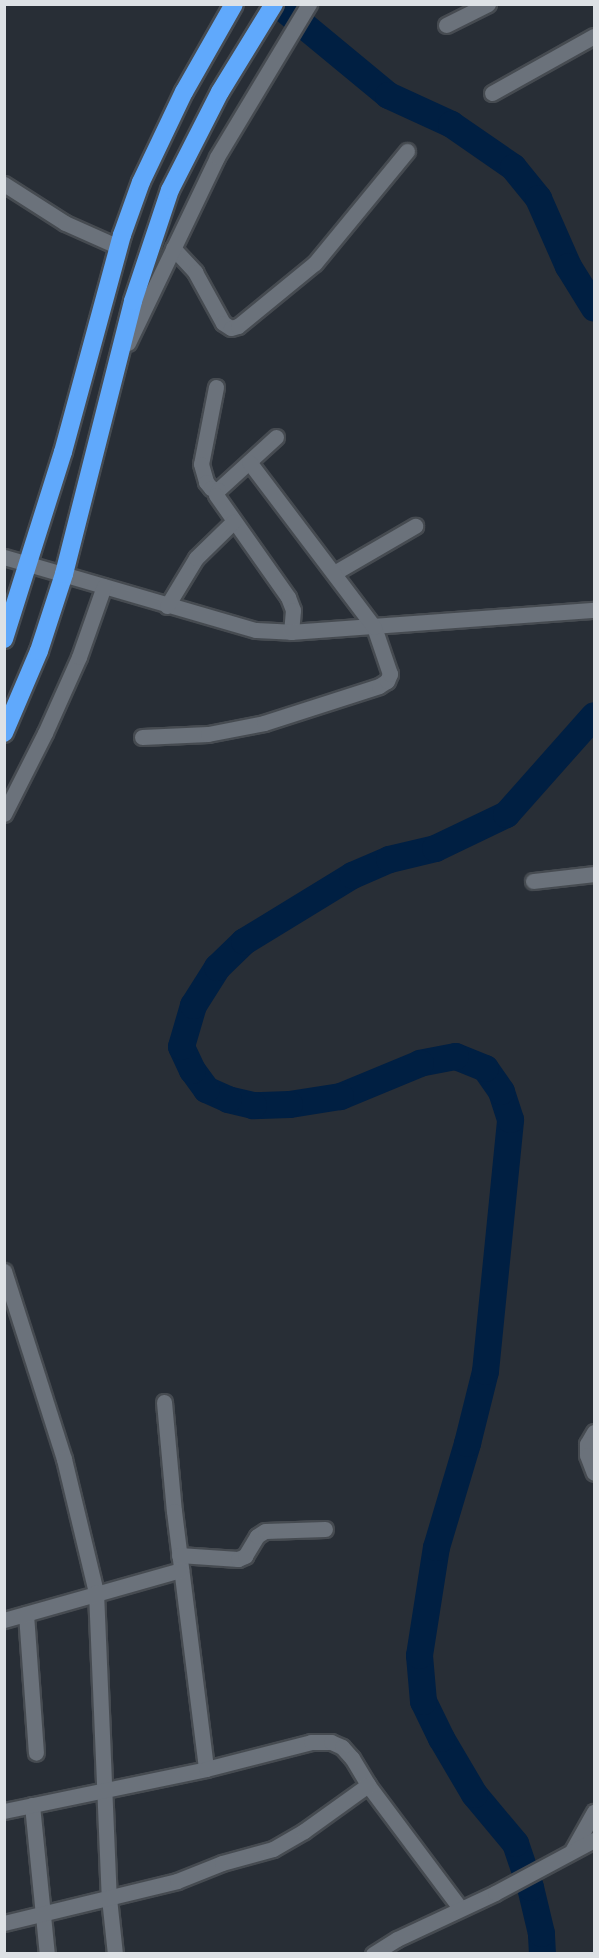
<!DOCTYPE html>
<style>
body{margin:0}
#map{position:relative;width:599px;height:1958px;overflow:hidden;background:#282e36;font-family:"Zilla Slab",serif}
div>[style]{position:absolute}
.river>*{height:27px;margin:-13.5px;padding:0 13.5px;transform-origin:13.5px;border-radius:13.5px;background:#001f42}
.roads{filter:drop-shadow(2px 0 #464b51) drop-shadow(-2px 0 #464b51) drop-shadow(0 2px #464b51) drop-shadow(0 -2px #464b51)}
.minor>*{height:15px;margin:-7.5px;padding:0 7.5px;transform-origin:7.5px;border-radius:7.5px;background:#6b727b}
.highway>*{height:18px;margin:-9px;padding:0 9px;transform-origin:9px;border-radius:9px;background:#60a9fc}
span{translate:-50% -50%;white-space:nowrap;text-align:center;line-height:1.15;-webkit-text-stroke:6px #1e242b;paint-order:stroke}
.frame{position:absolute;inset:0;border:6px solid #dde1e5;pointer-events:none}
</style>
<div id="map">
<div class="river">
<div style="left:278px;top:4px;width:143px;rotate:39.6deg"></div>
<div style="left:388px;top:95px;width:69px;rotate:24.7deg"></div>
<div style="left:451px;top:124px;width:75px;rotate:34.7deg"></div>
<div style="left:513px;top:167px;width:40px;rotate:51deg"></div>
<div style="left:538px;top:198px;width:74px;rotate:66.2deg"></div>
<div style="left:568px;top:266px;width:49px;rotate:58.2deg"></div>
<div style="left:542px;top:1954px;width:21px;rotate:-93deg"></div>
<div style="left:541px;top:1933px;width:47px;rotate:-103.4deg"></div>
<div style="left:530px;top:1887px;width:46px;rotate:-108.8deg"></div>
<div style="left:515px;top:1843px;width:64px;rotate:-129.9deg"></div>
<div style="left:474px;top:1794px;width:65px;rotate:-120.5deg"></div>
<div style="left:441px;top:1738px;width:41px;rotate:-115.9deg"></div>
<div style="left:423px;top:1701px;width:46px;rotate:-95deg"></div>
<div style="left:419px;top:1655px;width:109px;rotate:-81.1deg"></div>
<div style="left:436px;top:1547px;width:109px;rotate:-73.4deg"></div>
<div style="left:467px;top:1443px;width:74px;rotate:-76deg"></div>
<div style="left:485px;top:1371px;width:253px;rotate:-84.3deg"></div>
<div style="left:510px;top:1119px;width:29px;rotate:-108deg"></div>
<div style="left:501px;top:1091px;width:28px;rotate:-125deg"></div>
<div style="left:485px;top:1068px;width:32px;rotate:-158deg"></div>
<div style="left:455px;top:1056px;width:36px;rotate:169deg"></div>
<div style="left:420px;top:1063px;width:87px;rotate:157.6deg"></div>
<div style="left:340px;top:1096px;width:52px;rotate:171.1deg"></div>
<div style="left:289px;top:1104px;width:36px;rotate:178deg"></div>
<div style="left:253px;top:1105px;width:26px;rotate:-167deg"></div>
<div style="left:228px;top:1099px;width:24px;rotate:-156deg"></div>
<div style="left:206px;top:1089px;width:24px;rotate:-126deg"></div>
<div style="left:192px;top:1070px;width:26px;rotate:-115deg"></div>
<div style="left:181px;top:1046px;width:43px;rotate:-73.7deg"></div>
<div style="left:193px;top:1005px;width:45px;rotate:-57.7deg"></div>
<div style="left:217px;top:967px;width:37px;rotate:-44deg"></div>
<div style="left:244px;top:941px;width:127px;rotate:-31.4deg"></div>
<div style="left:352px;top:875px;width:40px;rotate:-23.4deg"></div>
<div style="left:389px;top:859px;width:47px;rotate:-13.4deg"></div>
<div style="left:435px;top:848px;width:79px;rotate:-25.6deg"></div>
<div style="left:506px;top:814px;width:132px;rotate:-48.4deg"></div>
</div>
<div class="roads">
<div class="minor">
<div style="left:446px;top:25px;width:47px;rotate:-26.6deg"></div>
<div style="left:492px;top:93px;width:117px;rotate:-29.2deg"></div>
<div style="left:4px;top:184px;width:72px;rotate:32.6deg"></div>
<div style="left:65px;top:223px;width:59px;rotate:24deg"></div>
<div style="left:173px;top:248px;width:33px;rotate:47deg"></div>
<div style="left:195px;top:272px;width:58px;rotate:61.2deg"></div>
<div style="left:223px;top:323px;width:9px;rotate:32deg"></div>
<div style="left:231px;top:328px;width:7px;rotate:-16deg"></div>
<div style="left:238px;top:326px;width:99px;rotate:-39.3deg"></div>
<div style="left:315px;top:263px;width:145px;rotate:-50.6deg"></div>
<div style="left:128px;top:343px;width:206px;rotate:-64.4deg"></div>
<div style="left:217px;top:157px;width:179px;rotate:-59deg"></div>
<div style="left:216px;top:387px;width:78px;rotate:101deg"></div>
<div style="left:201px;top:464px;width:19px;rotate:74deg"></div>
<div style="left:206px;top:482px;width:8px;rotate:50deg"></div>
<div style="left:211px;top:488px;width:7px;rotate:16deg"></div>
<div style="left:276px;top:437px;width:79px;rotate:137.6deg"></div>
<div style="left:218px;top:490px;width:5px;rotate:112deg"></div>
<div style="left:216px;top:495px;width:125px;rotate:54.8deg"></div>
<div style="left:288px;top:597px;width:14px;rotate:69deg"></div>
<div style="left:293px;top:610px;width:22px;rotate:95deg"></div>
<div style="left:4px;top:557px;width:262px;rotate:16.2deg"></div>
<div style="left:256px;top:630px;width:35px;rotate:3deg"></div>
<div style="left:291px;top:632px;width:304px;rotate:-4.2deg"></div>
<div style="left:334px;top:573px;width:94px;rotate:-30.1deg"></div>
<div style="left:167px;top:606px;width:56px;rotate:-58.9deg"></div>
<div style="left:196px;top:558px;width:52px;rotate:-44.2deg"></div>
<div style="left:142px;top:737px;width:66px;rotate:-2.6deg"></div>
<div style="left:208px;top:734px;width:57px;rotate:-11.1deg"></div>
<div style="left:264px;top:723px;width:121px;rotate:-17.8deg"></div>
<div style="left:379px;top:686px;width:9px;rotate:-32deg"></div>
<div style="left:387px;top:681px;width:8px;rotate:-67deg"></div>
<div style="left:390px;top:674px;width:50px;rotate:-108.8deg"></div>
<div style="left:374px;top:627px;width:207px;rotate:-127.1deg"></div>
<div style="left:4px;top:814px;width:91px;rotate:-63.2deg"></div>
<div style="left:45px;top:733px;width:83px;rotate:-65.9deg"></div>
<div style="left:79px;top:657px;width:75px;rotate:-70.6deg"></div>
<div style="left:533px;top:881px;width:61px;rotate:-6.5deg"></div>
<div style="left:4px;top:1271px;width:197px;rotate:72.3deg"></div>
<div style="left:64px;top:1459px;width:137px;rotate:76.5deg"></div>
<div style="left:96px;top:1592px;width:306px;rotate:87.6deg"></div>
<div style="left:109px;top:1898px;width:56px;rotate:83.9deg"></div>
<div style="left:164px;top:1402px;width:109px;rotate:84.8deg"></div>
<div style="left:174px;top:1511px;width:260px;rotate:82.9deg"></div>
<div style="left:594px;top:1432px;width:14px;rotate:120deg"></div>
<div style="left:587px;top:1444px;width:11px;rotate:90deg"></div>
<div style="left:587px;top:1455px;width:19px;rotate:69deg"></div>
<div style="left:179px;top:1555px;width:59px;rotate:3.9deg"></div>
<div style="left:238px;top:1559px;width:8px;rotate:-23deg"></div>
<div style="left:245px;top:1556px;width:23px;rotate:-59deg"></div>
<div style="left:257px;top:1536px;width:9px;rotate:-32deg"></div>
<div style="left:265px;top:1531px;width:60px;rotate:-1.9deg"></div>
<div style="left:26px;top:1614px;width:139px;rotate:85.9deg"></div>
<div style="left:4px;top:1620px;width:184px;rotate:-15.8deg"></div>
<div style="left:32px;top:1805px;width:150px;rotate:84.3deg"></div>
<div style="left:4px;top:1811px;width:206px;rotate:-11.7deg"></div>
<div style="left:206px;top:1769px;width:108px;rotate:-14.4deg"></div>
<div style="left:311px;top:1742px;width:20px"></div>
<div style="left:331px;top:1742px;width:12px;rotate:24deg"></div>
<div style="left:342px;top:1747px;width:15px;rotate:48deg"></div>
<div style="left:352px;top:1758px;width:31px;rotate:59deg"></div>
<div style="left:368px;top:1785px;width:154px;rotate:53.2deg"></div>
<div style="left:572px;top:1851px;width:45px;rotate:-60.6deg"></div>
<div style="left:4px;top:1923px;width:178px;rotate:-13.6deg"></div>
<div style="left:177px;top:1881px;width:48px;rotate:-21.8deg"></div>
<div style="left:222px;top:1863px;width:53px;rotate:-15.4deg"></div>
<div style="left:273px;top:1849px;width:36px;rotate:-30deg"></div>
<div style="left:304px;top:1831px;width:79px;rotate:-35.7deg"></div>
<div style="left:373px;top:1954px;width:28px;rotate:-32deg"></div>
<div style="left:397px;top:1939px;width:108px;rotate:-25.1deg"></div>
<div style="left:495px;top:1893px;width:112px;rotate:-28.2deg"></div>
</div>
<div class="highway">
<div style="left:4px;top:639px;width:196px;rotate:-72.5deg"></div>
<div style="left:63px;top:452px;width:225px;rotate:-74.8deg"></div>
<div style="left:122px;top:235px;width:56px;rotate:-70.3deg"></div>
<div style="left:141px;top:182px;width:100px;rotate:-64.5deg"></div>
<div style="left:184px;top:92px;width:101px;rotate:-60.4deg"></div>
<div style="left:4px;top:733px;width:89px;rotate:-66.9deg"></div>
<div style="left:39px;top:651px;width:81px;rotate:-72deg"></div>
<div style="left:64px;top:574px;width:282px;rotate:-75.8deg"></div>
<div style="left:133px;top:301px;width:117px;rotate:-71.6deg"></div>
<div style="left:170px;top:190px;width:110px;rotate:-63deg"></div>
<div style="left:220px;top:92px;width:103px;rotate:-58.5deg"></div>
</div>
</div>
<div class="frame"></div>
</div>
